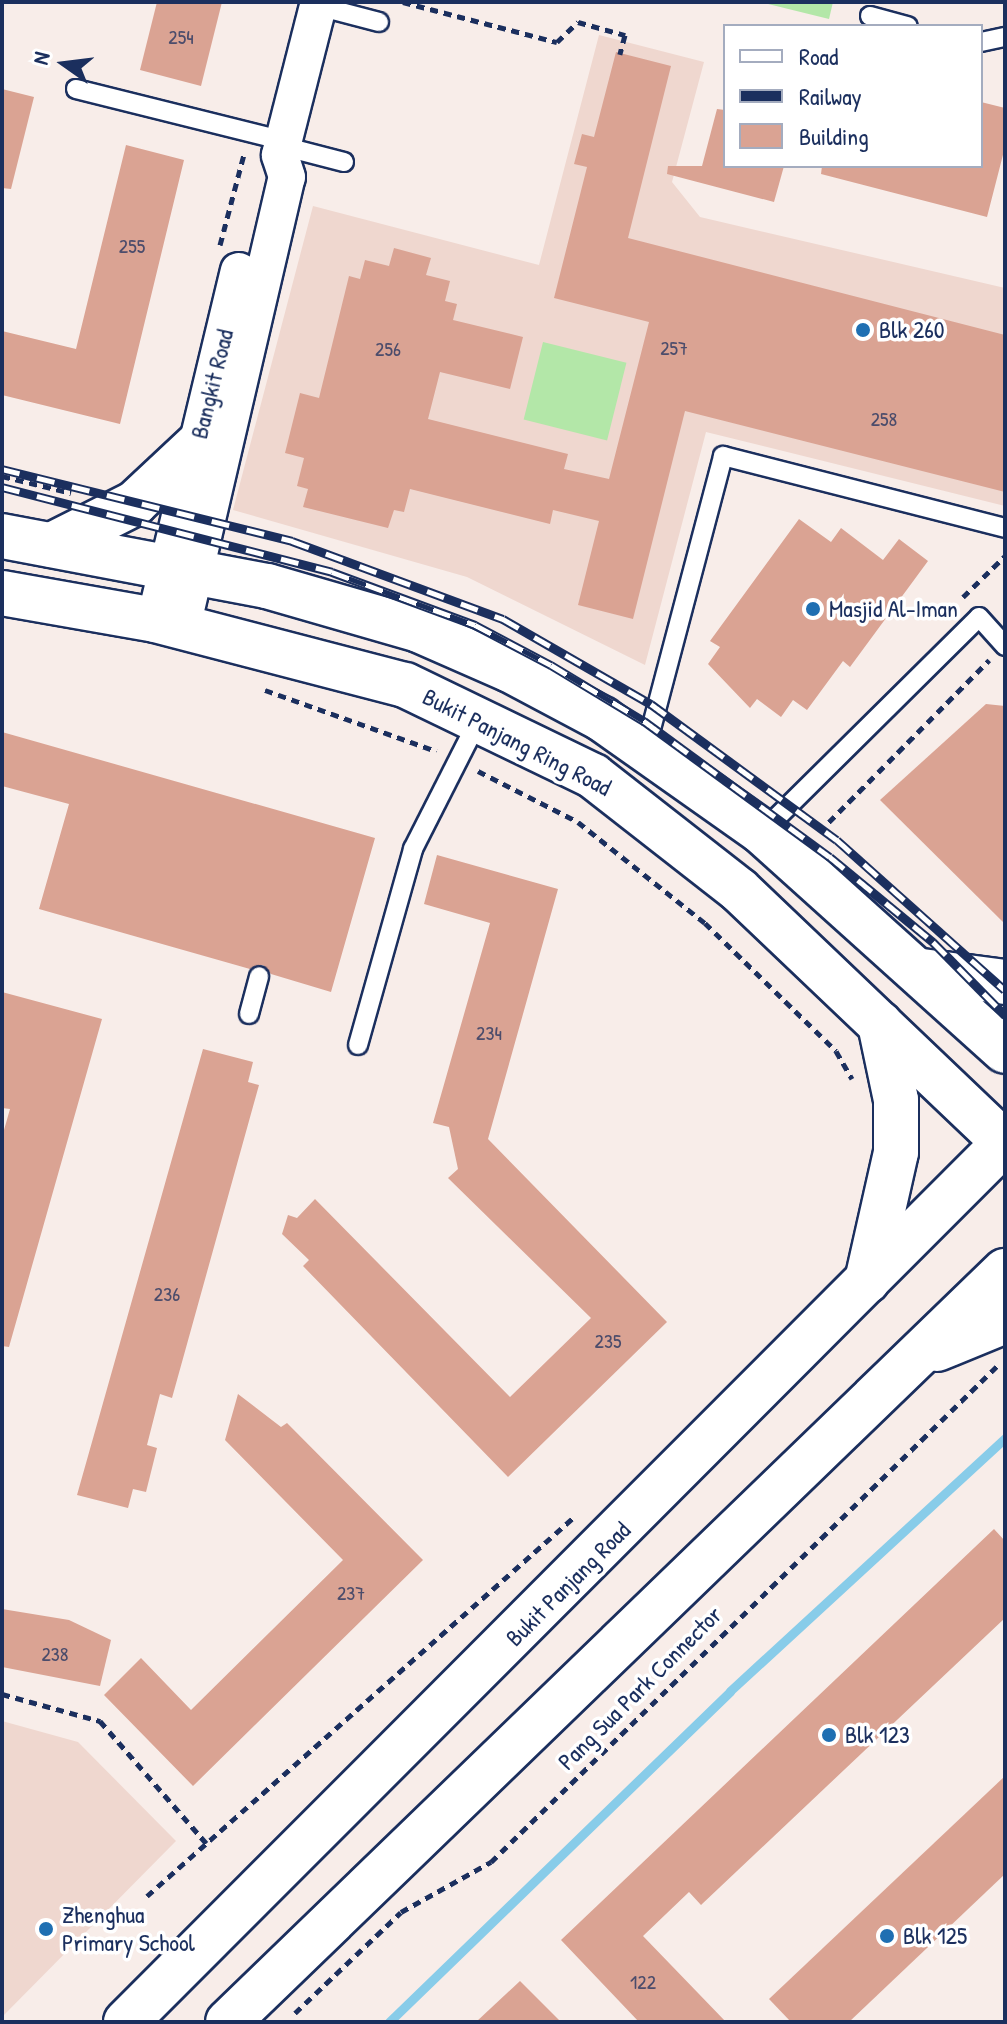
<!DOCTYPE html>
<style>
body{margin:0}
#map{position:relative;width:1007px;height:2024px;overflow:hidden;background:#f8ede9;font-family:"Patrick Hand",sans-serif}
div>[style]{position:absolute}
.built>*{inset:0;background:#efd7cf}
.green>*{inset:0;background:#b3e7a8;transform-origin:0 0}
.stream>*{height:9px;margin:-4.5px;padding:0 4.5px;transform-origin:4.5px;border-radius:4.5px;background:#88cce9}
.building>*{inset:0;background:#daa393}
.path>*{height:5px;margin-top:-2.5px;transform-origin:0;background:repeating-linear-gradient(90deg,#1b2f5e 0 8px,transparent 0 14px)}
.roads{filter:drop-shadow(2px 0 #1b2f5e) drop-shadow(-2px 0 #1b2f5e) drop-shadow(0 2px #1b2f5e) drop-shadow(0 -2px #1b2f5e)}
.lane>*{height:18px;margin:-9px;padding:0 9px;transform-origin:9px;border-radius:9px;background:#fff}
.street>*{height:36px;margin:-18px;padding:0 18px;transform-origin:18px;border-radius:18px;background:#fff}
.secondary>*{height:44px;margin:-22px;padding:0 22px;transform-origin:22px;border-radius:22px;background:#fff}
.primary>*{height:44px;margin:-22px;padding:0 22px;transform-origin:22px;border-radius:22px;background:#fff}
.rail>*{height:9px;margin-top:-4.5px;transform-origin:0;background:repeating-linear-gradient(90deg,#fff 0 18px,#1b2f5e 0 36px);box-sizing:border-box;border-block:2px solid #1b2f5e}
.dots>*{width:22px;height:22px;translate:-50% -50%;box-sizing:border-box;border:4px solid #fff;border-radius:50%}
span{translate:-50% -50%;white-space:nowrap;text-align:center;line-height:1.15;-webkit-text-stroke:7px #fff;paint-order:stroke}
.number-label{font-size:20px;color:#4b4c6b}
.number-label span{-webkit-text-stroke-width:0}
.poi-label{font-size:24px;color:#1b2f5e}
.left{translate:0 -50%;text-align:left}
.street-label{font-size:24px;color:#1b2f5e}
.frame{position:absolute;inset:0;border:4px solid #1b2f5e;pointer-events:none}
.legend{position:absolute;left:723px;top:24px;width:260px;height:144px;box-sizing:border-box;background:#fff;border:2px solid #a4acbf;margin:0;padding:10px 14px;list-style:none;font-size:24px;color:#1b2f5e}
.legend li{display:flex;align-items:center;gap:16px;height:40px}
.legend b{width:40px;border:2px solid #a4acbf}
.north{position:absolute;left:24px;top:24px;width:80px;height:80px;-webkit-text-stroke:6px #fff;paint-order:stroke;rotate:284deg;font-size:22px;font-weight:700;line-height:32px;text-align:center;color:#1b2f5e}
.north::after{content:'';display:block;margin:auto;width:28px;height:36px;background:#1b2f5e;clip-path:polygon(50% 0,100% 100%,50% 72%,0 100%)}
</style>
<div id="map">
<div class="built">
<div style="clip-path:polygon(599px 35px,704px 62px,672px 182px,700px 217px,1005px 288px,1005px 506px,706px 432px,645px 665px,467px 577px,233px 510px,313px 206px,539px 265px)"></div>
<div style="clip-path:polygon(2px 1721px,78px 1742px,176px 1841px,2px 2017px)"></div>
</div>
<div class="green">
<div style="clip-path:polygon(760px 2px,833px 2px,829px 19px)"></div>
<div style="left:543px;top:342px;width:86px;height:80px;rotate:14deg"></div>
</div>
<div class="stream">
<div style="left:389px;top:2022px;width:475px;rotate:-44.1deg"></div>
<div style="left:730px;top:1691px;width:374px;rotate:-42.6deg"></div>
</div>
<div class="building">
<div style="clip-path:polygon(157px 2px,222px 2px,201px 86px,140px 70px)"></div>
<div style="clip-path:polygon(616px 52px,671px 66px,628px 238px,1005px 335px,1005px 492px,685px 411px,633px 619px,578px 605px,599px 521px,553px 510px,550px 524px,410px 489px,404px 512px,394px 510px,388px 528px,303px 507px,308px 489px,297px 486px,304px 458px,285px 453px,300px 393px,319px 398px,349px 276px,360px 279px,365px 260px,389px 266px,394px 248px,431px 258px,426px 275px,450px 281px,445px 301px,457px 304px,453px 320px,523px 337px,510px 389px,440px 372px,428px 419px,568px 454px,564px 469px,609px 479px,649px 322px,554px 298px,587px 167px,574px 164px,582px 134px,594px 137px)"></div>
<div style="clip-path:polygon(2px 89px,34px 97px,11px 189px,2px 188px)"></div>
<div style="clip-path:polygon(981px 102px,1005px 108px,1005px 147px,987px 217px,821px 174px,822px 166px,981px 166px)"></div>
<div style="clip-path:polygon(717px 109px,725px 110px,725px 166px,784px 166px,774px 202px,667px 174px,668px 166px,702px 166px)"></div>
<div style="clip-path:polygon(126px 145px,184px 160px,120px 424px,2px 395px,2px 331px,76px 349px)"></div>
<div style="clip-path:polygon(799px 519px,831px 542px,841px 528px,883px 560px,899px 539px,928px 561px,850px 667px,843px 661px,807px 710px,793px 700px,781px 717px,757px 699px,750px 708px,708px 664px,720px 647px,710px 641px)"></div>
<div style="clip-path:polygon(986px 704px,1005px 706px,1005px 924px,880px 800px)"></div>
<div style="clip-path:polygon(2px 732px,375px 838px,331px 992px,271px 974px,263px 965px,250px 969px,39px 909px,69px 804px,2px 786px)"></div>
<div style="clip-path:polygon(437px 855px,558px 889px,488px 1139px,667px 1322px,508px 1477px,303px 1266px,309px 1260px,282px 1234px,288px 1215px,297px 1218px,315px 1199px,510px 1397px,591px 1318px,448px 1178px,458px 1169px,449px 1127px,433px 1123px,490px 923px,424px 904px)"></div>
<div style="clip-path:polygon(2px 992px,102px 1019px,9px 1347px,2px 1346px,2px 1137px,10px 1109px,2px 1108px)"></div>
<div style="clip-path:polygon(203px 1049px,253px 1062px,248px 1082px,259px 1085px,172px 1398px,160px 1394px,147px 1445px,157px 1448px,146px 1492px,133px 1489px,128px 1508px,77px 1495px)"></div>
<div style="clip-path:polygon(238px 1394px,281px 1427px,287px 1423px,423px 1560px,193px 1786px,104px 1695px,141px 1658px,191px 1710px,343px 1560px,225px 1440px)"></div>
<div style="clip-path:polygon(994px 1529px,1005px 1541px,1005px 1618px,701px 1905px,689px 1892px,643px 1936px,726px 2022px,639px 2022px,561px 1940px)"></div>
<div style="clip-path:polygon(2px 1609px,69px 1620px,111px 1640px,100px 1686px,2px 1667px)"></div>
<div style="clip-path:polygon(1005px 1776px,1005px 1874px,849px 2022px,791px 2022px,769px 1999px)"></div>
<div style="clip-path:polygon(520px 1981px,561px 2022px,476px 2022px)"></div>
</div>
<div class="path">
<div style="left:403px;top:2px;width:159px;rotate:14.6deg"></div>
<div style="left:557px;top:42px;width:29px;rotate:-44deg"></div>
<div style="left:578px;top:22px;width:49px;rotate:15.5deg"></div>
<div style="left:625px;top:35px;width:20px;rotate:105deg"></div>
<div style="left:220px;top:245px;width:94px;rotate:-75.2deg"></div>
<div style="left:2px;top:476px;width:71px;rotate:13.8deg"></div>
<div style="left:963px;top:597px;width:59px;rotate:-44.3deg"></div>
<div style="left:265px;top:690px;width:182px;rotate:19.6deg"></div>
<div style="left:478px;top:771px;width:112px;rotate:27deg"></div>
<div style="left:578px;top:822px;width:162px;rotate:38.5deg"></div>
<div style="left:705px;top:923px;width:183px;rotate:44.3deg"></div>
<div style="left:836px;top:1051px;width:32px;rotate:60deg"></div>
<div style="left:819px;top:832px;width:242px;rotate:-45.3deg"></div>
<div style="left:2px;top:1694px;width:102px;rotate:15.4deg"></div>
<div style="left:100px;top:1721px;width:162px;rotate:49deg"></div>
<div style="left:147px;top:1896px;width:571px;rotate:-41.59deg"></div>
<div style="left:295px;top:2013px;width:146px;rotate:-43.6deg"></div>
<div style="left:401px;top:1912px;width:103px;rotate:-29.1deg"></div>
<div style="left:491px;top:1862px;width:709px;rotate:-44.43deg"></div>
</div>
<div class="roads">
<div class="lane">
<div style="left:318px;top:6px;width:63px;rotate:14.7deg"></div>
<div style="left:870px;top:16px;width:39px;rotate:15deg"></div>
<div style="left:981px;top:42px;width:25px;rotate:-12deg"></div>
<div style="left:76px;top:89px;width:214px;rotate:14deg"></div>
<div style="left:282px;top:146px;width:64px;rotate:14.5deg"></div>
<div style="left:646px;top:748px;width:302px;rotate:-75.2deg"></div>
<div style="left:723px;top:456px;width:291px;rotate:14.3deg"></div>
<div style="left:762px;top:832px;width:305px;rotate:-44.7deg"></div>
<div style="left:979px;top:617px;width:39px;rotate:48deg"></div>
<div style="left:249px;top:1014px;width:39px;rotate:-75deg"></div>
<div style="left:358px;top:1045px;width:204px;rotate:-74.3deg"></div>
<div style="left:413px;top:849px;width:146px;rotate:-63.1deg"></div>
</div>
<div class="street">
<div style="left:155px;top:620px;width:359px;rotate:-76.5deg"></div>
<div style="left:182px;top:627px;width:462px;rotate:-76.9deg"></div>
<div style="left:287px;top:177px;width:23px;rotate:-108deg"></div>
<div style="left:280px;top:155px;width:158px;rotate:-75.7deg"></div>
</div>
<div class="secondary">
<div style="left:2px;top:536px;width:270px;rotate:10.7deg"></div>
<div style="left:267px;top:586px;width:158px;rotate:16.1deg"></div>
<div style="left:419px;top:630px;width:99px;rotate:23.7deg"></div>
<div style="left:510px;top:670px;width:104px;rotate:28deg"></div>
<div style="left:602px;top:719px;width:196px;rotate:35.2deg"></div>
<div style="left:762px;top:832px;width:327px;rotate:42deg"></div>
<div style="left:52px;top:545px;width:93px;rotate:-26.8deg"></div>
<div style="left:135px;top:503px;width:86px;rotate:-43.1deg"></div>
<div style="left:2px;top:593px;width:155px;rotate:10deg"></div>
<div style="left:155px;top:620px;width:258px;rotate:14.6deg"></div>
<div style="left:405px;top:685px;width:209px;rotate:25.8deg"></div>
<div style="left:593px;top:776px;width:185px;rotate:38deg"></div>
<div style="left:739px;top:890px;width:367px;rotate:43.6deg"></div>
</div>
<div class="primary">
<div style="left:922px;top:971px;width:84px;rotate:7.5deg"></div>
<div style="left:867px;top:1281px;width:132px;rotate:-77.3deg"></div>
<div style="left:896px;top:1152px;width:52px;rotate:-90deg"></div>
<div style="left:896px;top:1100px;width:78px;rotate:-101.9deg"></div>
<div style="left:937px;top:1349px;width:74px;rotate:-22.4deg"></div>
<div style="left:126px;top:2022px;width:1244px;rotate:-45.03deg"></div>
<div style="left:228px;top:2022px;width:1081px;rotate:-44.03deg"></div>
</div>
</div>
<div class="rail">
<div style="left:2px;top:469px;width:299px;rotate:13.9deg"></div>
<div style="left:292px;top:541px;width:225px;rotate:20.3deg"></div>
<div style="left:503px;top:619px;width:171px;rotate:29.9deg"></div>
<div style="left:651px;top:704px;width:230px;rotate:36.2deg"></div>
<div style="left:837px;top:840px;width:225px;rotate:41.8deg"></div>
<div style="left:2px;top:487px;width:341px;rotate:14.4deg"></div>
<div style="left:332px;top:572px;width:153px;rotate:20.3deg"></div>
<div style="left:475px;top:625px;width:86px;rotate:27.8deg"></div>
<div style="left:551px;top:665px;width:109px;rotate:31.1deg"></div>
<div style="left:644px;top:721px;width:230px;rotate:36.2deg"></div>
<div style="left:830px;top:857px;width:134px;rotate:39.5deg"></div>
<div style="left:933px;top:942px;width:103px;rotate:45.4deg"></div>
</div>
<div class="dots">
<div style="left:863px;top:330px;background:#1f6fb2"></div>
<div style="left:813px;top:609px;background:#1f6fb2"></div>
<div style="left:829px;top:1735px;background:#1f6fb2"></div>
<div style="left:46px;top:1929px;background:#1f6fb2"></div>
<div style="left:887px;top:1936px;background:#1f6fb2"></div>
</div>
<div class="number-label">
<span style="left:181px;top:36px">254</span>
<span style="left:132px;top:245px">255</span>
<span style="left:674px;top:347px">257</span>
<span style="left:388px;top:348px">256</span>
<span style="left:884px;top:418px">258</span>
<span style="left:489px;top:1032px">234</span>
<span style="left:167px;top:1293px">236</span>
<span style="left:608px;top:1340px">235</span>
<span style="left:351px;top:1592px">237</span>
<span style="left:55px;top:1653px">238</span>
<span style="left:643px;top:1981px">122</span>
</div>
<div class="poi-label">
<span class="left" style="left:879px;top:330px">Blk 260</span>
<span class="left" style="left:829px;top:609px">Masjid Al-Iman</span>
<span class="left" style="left:845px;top:1735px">Blk 123</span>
<span class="left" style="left:62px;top:1929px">Zhenghua<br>Primary School</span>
<span class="left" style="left:903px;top:1936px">Blk 125</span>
</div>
<div class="street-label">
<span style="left:212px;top:384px;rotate:-76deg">Bangkit Road</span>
<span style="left:517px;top:742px;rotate:27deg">Bukit Panjang Ring Road</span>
<span style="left:568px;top:1584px;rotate:-45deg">Bukit Panjang Road</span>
<span style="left:640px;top:1688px;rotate:-45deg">Pang Sua Park Connector</span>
</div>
<div class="frame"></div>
<ul class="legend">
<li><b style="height:10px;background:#fff"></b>Road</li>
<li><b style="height:10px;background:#1b2f5e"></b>Railway</li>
<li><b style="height:22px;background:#daa393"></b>Building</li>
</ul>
<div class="north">N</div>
</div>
